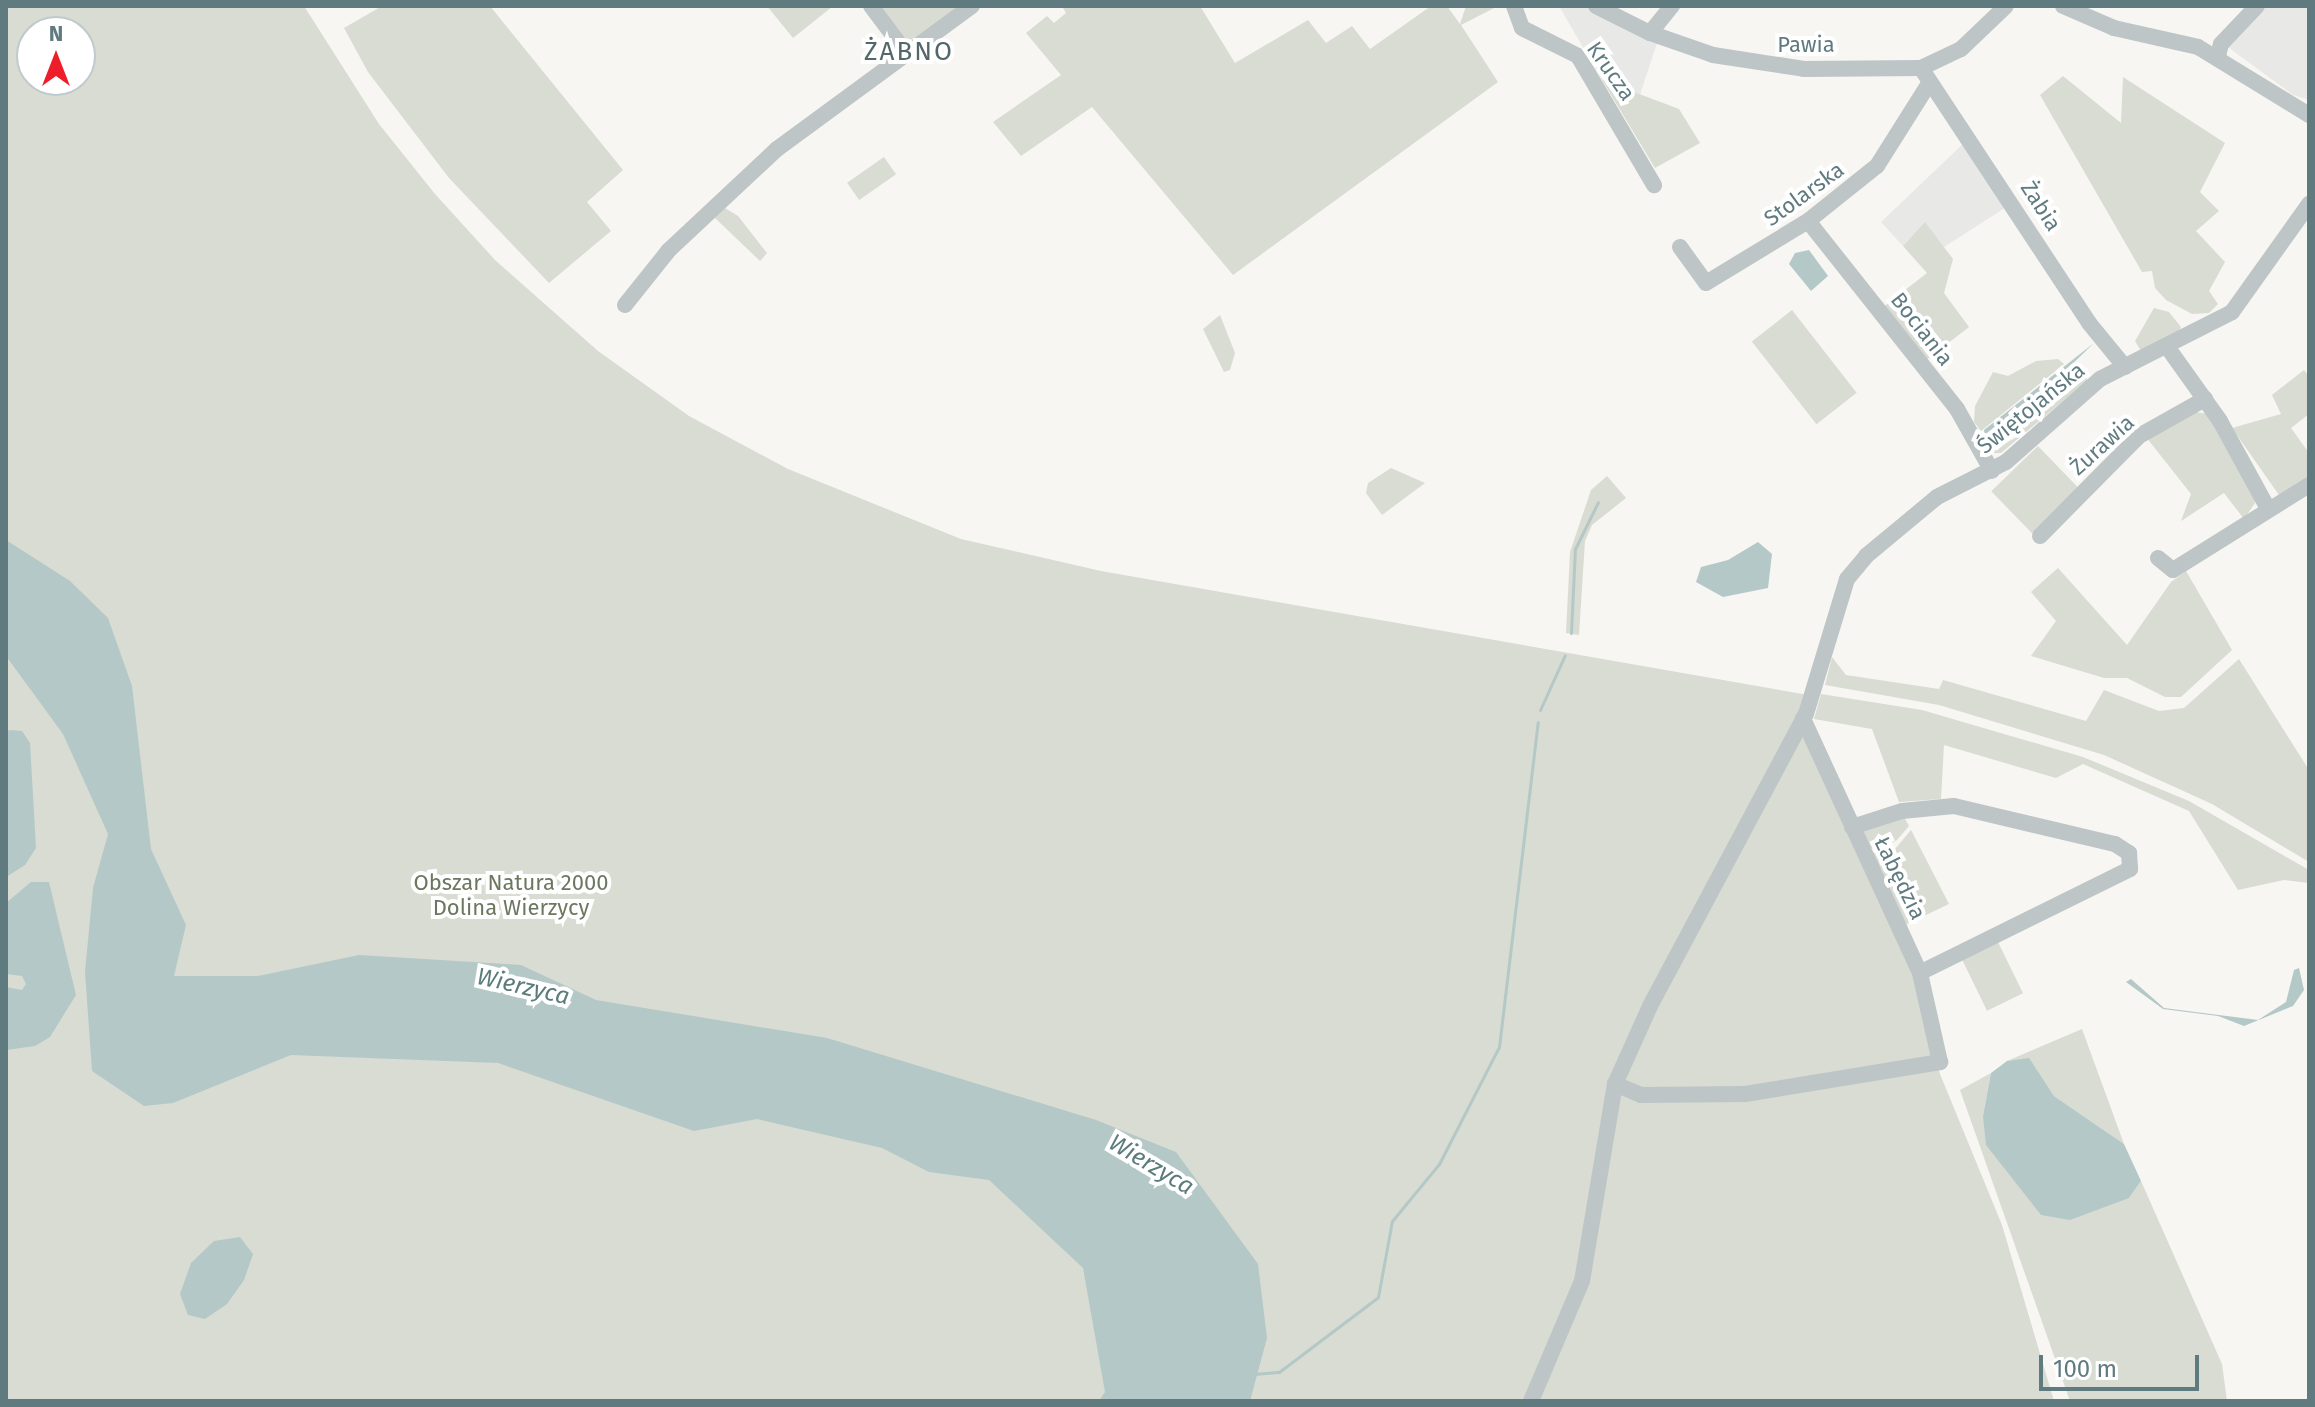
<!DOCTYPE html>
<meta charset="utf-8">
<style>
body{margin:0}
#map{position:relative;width:2315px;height:1407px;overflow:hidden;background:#f7f6f3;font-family:"Fira Sans",sans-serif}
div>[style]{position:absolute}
.built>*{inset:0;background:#e8e8e7}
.green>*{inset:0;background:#d9dcd2;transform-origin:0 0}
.water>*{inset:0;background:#b4c8c7}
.stream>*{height:3px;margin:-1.5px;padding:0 1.5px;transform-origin:1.5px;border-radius:1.5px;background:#b4c8c7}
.minor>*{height:16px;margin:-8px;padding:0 8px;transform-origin:8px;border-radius:8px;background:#bdc5c6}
span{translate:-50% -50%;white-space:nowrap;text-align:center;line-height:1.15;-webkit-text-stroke:8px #fff;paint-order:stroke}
.street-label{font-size:22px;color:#607b80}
.park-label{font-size:22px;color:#6b785f}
.water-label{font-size:24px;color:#5b7c7b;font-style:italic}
.quarter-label{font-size:26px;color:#53676b;letter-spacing:2px}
.frame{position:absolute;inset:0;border:8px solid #607b80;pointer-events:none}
.north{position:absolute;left:16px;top:16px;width:80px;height:80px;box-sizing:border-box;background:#fff;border:2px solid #bfcacc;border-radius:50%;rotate:0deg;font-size:22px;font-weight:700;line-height:32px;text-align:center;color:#607b80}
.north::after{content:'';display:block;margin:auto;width:28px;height:36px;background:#ed1e29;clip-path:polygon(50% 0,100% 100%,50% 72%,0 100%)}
.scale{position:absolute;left:2039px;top:1355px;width:160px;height:36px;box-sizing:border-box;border:4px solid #607b80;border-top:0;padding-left:10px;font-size:24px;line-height:28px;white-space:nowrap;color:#607b80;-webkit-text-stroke:6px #fff;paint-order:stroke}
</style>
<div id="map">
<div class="built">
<div style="clip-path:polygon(1559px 6px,1584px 6px,1657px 43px,1640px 95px,1602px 80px)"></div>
<div style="clip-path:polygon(2262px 6px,2309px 6px,2309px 100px,2293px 95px,2225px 45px)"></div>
<div style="clip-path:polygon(1966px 141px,2008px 206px,1944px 247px,1925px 223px,1903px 246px,1881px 222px)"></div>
</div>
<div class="green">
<div style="clip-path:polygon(evenodd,6px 6px,304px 6px,379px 124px,435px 194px,496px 261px,598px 351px,689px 416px,788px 469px,961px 539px,1101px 571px,1808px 695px,1804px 709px,1918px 989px,1940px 1074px,2002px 1225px,2054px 1401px,6px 1401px,6px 6px,32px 32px,80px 32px,80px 80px,32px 80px,32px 32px)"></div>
<div style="clip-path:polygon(382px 6px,490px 6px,623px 170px,587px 202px,611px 231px,549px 283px,449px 178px,368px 72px,344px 28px)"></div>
<div style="clip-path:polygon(767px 6px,833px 6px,793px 38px)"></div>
<div style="clip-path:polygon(875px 6px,955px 6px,957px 8px,916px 40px,899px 38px)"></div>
<div style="clip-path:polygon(1062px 6px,1200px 6px,1235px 63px,1308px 20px,1326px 43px,1352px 26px,1370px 49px,1431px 6px,1447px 6px,1460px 24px,1466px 6px,1498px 6px,1461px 25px,1498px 82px,1233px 275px,1092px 107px,1021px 156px,993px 122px,1061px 75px,1026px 33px,1047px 16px,1054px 23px,1066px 13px)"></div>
<div style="clip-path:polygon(2063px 76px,2121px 123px,2123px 77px,2225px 143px,2200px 192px,2219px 211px,2196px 231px,2225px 262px,2209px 291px,2218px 304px,2209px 313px,2192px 314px,2166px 300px,2155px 288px,2152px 271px,2142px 272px,2040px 95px)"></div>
<div style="clip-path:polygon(1602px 80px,1679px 109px,1700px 143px,1655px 168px)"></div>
<div style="left:884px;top:157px;width:21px;height:45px;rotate:55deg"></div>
<div style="clip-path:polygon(725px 208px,738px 216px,767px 253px,760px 261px,714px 217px)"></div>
<div style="clip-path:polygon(1925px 222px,1953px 259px,1944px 293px,1969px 327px,1925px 361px,1882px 308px,1927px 273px,1903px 246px)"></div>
<div style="clip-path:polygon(2154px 308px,2169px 312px,2181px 327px,2178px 334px,2141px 351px,2135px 341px)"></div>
<div style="left:1792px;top:310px;width:105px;height:51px;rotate:52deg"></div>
<div style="clip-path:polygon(1220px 315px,1235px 353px,1230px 370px,1224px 372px,1203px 329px)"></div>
<div style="clip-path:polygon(2058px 359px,2064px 364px,1981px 431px,1974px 422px,1975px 406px,1993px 372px,2008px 376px,2036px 361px)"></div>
<div style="clip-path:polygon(2076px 365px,2088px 380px,2001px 453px,1988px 453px,2017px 437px)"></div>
<div style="clip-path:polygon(2304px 370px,2309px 376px,2309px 414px,2291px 428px,2309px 453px,2309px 480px,2279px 495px,2232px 428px,2281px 414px,2272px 395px)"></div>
<div style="clip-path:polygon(2194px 412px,2210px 414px,2254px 488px,2255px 503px,2244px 519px,2224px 493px,2181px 521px,2191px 494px,2146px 437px)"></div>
<div style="left:2038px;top:446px;width:59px;height:65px;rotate:46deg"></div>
<div style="clip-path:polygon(1391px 468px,1425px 483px,1382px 515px,1366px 493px,1368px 483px)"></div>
<div style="clip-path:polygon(1607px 476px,1626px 498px,1592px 525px,1585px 541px,1579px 635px,1566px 633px,1570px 552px,1591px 490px)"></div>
<div style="clip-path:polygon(2058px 568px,2127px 645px,2171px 582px,2186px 571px,2232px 650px,2181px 697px,2165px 697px,2127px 678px,2104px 678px,2031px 656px,2056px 621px,2031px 592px)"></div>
<div style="clip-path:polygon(1832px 657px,1846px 675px,1939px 689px,1943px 680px,2086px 721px,2104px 690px,2159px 711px,2184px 708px,2239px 659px,2309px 770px,2309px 862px,2212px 804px,2104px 755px,1939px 705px,1825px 685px)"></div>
<div style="clip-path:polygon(1821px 694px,1922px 710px,2083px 757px,2189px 801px,2309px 870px,2309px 883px,2284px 880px,2238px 890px,2189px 811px,2083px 764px,2056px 778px,1944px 745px,1941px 799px,1899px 802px,1872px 729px,1814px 719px)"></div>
<div style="clip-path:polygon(1903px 815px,1909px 826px,1897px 840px,1880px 850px,1866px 847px,1860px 832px)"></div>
<div style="clip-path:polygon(1911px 830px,1949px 904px,1905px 925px,1869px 854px,1895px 849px)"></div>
<div style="left:1998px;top:942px;width:57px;height:40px;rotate:64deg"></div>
<div style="clip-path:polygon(2082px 1029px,2124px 1144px,2054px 1096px,2029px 1059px,2007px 1061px)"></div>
<div style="clip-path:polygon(1991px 1073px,1983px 1116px,2129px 1198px,2141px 1181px,2222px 1364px,2227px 1401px,2070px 1401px,1960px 1090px)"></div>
</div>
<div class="water">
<div style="clip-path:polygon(1809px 250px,1828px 276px,1811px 291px,1789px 264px,1795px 253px)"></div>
<div style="clip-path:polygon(2094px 343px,2066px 370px,2018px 436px,2004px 438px,1990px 452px,1985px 448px,1984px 430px)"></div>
<div style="clip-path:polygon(6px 540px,70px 581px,108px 618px,132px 686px,151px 849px,186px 925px,174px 976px,258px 976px,359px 955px,521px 965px,596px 1000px,827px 1038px,1096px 1120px,1176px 1152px,1258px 1264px,1267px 1338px,1250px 1401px,1099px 1401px,1105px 1392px,1083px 1268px,989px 1180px,929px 1172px,882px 1148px,757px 1119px,694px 1131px,498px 1063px,291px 1055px,173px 1103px,144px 1106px,92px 1071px,85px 972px,93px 888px,108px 834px,63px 734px,6px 656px)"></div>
<div style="clip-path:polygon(1758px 542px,1772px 554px,1768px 588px,1723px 597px,1696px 582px,1701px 567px,1728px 560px)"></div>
<div style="clip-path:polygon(10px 730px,22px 731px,30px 743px,36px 848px,25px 865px,6px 877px,6px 731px)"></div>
<div style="clip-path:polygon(31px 882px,49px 882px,76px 995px,50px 1037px,35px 1046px,6px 1050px,6px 987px,22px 990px,26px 984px,22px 976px,6px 974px,6px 903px)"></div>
<div style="clip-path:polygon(2299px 968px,2304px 990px,2293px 1006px,2244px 1026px,2218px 1016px,2163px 1009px,2126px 982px,2131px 979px,2164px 1008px,2258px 1020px,2286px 1002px,2294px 970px)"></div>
<div style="clip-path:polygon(2029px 1058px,2054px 1096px,2124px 1144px,2141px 1181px,2129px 1198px,2070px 1220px,2041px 1215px,1986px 1145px,1983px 1116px,1991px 1073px,2007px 1061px)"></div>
<div style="clip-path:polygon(240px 1237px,253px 1254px,244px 1280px,227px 1304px,205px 1319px,188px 1315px,180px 1294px,191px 1263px,214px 1241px)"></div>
</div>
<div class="stream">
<div style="left:1571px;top:633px;width:84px;rotate:-87.3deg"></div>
<div style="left:1575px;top:549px;width:52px;rotate:-63.9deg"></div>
<div style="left:1540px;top:710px;width:60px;rotate:-65.6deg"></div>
<div style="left:1254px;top:1374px;width:25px;rotate:-5deg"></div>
<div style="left:1279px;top:1372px;width:124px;rotate:-37.1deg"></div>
<div style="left:1378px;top:1297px;width:77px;rotate:-79.6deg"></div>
<div style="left:1392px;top:1221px;width:74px;rotate:-50.5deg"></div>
<div style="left:1439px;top:1164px;width:131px;rotate:-62.9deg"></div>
<div style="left:1499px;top:1047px;width:327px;rotate:-83.2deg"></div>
</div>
<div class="minor">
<div style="left:871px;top:6px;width:60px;rotate:53.1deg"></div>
<div style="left:1514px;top:6px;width:23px;rotate:70deg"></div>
<div style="left:1522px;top:28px;width:63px;rotate:26.6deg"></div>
<div style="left:1578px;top:56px;width:150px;rotate:59.5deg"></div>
<div style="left:1596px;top:6px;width:60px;rotate:26.6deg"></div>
<div style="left:1650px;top:33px;width:67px;rotate:19.2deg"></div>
<div style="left:1713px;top:55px;width:92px;rotate:8.7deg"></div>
<div style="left:1804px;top:69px;width:117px;rotate:-0.5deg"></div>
<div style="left:1921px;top:68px;width:44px;rotate:-25.4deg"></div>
<div style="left:1961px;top:49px;width:62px;rotate:-43.7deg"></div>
<div style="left:2063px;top:6px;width:56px;rotate:23.3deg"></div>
<div style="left:2114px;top:28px;width:86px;rotate:12.7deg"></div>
<div style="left:2198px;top:47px;width:130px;rotate:31.5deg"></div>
<div style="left:1650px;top:33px;width:35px;rotate:-51deg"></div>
<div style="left:2218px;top:56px;width:12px;rotate:-76deg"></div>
<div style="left:2221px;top:44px;width:52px;rotate:-46.5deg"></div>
<div style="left:1921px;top:68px;width:305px;rotate:56.6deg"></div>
<div style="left:2089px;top:323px;width:57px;rotate:50.7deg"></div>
<div style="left:1808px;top:221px;width:240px;rotate:51.6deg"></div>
<div style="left:1957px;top:409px;width:71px;rotate:60.6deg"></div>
<div style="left:1680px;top:247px;width:44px;rotate:54.2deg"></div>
<div style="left:1706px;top:283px;width:119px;rotate:-31.3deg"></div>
<div style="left:1808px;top:221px;width:88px;rotate:-38.6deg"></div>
<div style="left:1877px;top:166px;width:99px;rotate:-57.8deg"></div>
<div style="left:625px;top:305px;width:70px;rotate:-51.3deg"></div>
<div style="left:669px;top:250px;width:148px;rotate:-43.1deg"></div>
<div style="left:777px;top:149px;width:242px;rotate:-36.3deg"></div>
<div style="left:2168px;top:348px;width:90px;rotate:54.5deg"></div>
<div style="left:2220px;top:421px;width:98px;rotate:61.3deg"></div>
<div style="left:2040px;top:536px;width:141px;rotate:-45.3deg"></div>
<div style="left:2139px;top:436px;width:76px;rotate:-29.3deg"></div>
<div style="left:2158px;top:558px;width:19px;rotate:39deg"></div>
<div style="left:2173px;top:570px;width:160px;rotate:-32deg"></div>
<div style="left:1852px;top:827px;width:52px;rotate:-17.7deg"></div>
<div style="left:1902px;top:811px;width:52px;rotate:-5.5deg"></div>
<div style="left:1954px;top:806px;width:165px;rotate:13.3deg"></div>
<div style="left:2115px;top:844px;width:17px;rotate:33deg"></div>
<div style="left:2129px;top:853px;width:16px;rotate:86deg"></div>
<div style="left:2130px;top:869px;width:234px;rotate:153.7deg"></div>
<div style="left:1615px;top:1084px;width:28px;rotate:23deg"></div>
<div style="left:1641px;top:1095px;width:104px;rotate:-0.6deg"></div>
<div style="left:1745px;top:1094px;width:198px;rotate:-9.3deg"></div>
<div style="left:1940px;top:1062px;width:91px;rotate:-102.7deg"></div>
<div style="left:1920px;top:973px;width:280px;rotate:-114.7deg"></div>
<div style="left:1531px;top:1401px;width:130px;rotate:-67deg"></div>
<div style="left:1582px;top:1281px;width:200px;rotate:-80.5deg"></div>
<div style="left:1615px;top:1084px;width:85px;rotate:-65.8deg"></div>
<div style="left:1650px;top:1006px;width:331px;rotate:-61.9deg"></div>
<div style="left:1806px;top:714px;width:141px;rotate:-73.1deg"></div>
<div style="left:1847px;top:579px;width:30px;rotate:-50deg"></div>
<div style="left:1866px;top:556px;width:92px;rotate:-39.7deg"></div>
<div style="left:1937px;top:497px;width:77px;rotate:-26.9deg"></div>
<div style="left:2006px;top:462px;width:125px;rotate:-41.4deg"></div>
<div style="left:2100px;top:379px;width:148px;rotate:-26.9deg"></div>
<div style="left:2232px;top:312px;width:133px;rotate:-54.5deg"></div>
</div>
<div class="street-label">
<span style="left:1806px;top:45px">Pawia</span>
<span style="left:1611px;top:71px;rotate:55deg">Krucza</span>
<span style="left:1804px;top:194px;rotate:-36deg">Stolarska</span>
<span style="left:2041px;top:206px;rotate:57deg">Żabia</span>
<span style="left:1922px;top:329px;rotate:52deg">Bociania</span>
<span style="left:2031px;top:408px;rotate:-39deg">Świętojańska</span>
<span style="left:2102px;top:445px;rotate:-42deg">Żurawia</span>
<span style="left:1900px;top:878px;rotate:64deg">Łabędzia</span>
</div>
<div class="park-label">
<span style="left:511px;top:895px">Obszar Natura 2000<br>Dolina Wierzycy</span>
</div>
<div class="water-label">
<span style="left:523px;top:987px;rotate:13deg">Wierzyca</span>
<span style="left:1151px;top:1165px;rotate:31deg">Wierzyca</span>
</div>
<div class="quarter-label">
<span style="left:909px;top:52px">ŻABNO</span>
</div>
<div class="frame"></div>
<div class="north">N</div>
<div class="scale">100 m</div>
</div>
